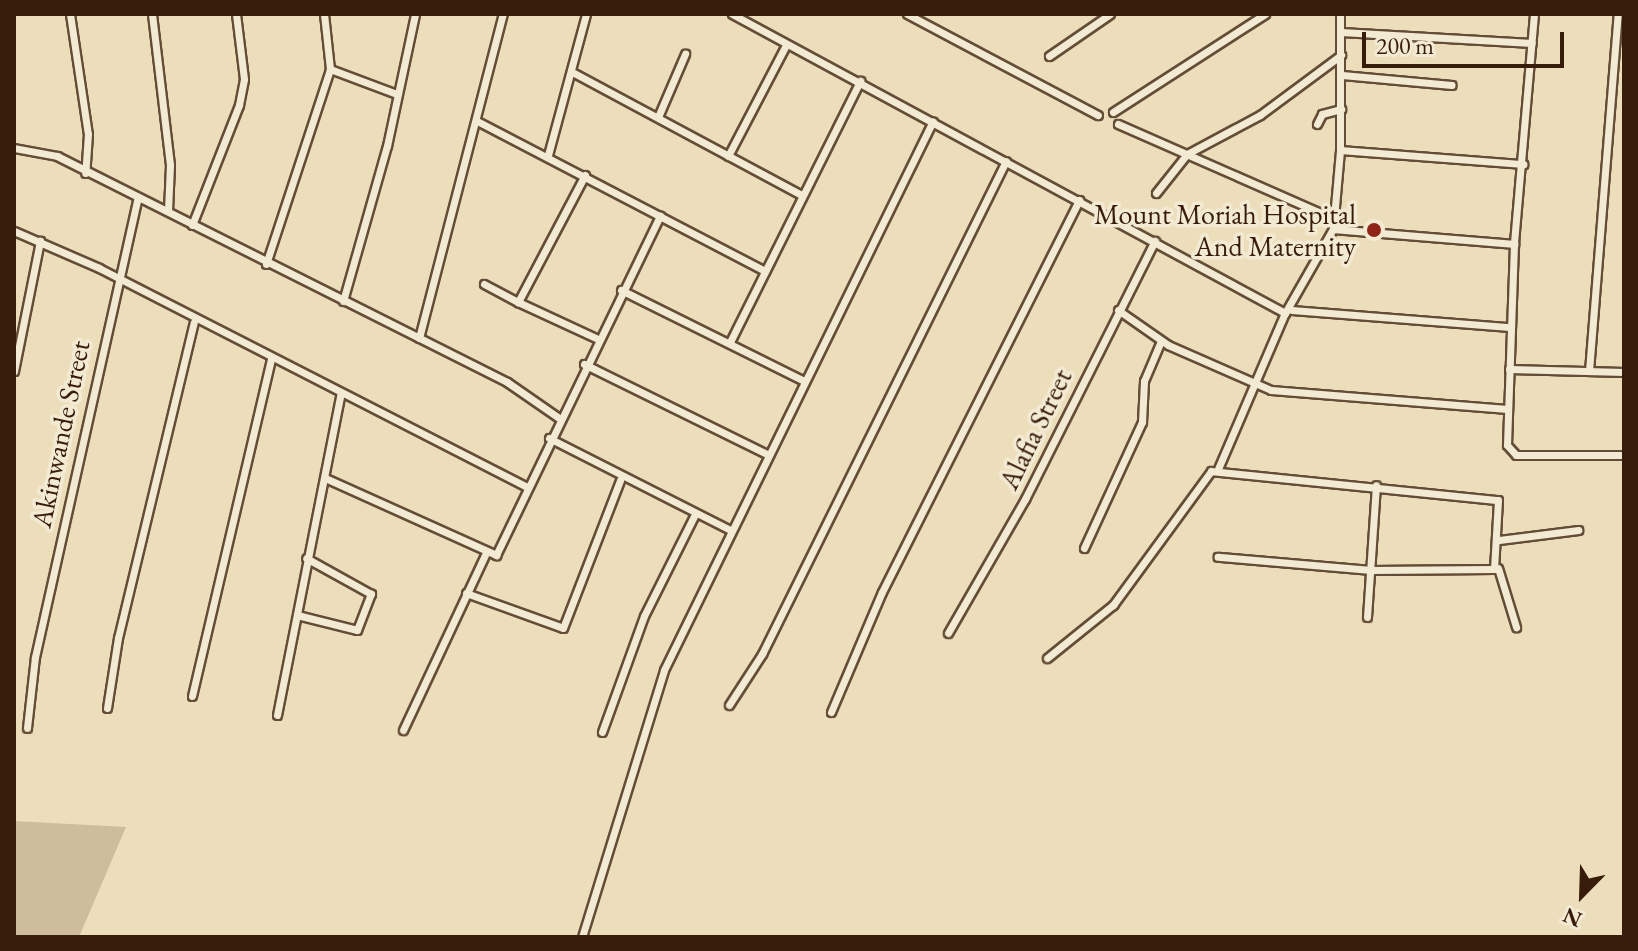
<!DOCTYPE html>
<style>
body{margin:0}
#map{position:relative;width:1638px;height:951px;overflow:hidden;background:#eddebb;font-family:"EB Garamond",serif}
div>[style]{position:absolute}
.green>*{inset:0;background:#cebd9d}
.roads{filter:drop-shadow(2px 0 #644d36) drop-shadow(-2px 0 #644d36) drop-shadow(0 2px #644d36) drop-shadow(0 -2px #644d36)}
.street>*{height:7px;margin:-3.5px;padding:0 3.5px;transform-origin:3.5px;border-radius:3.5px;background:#f3ead3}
.dots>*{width:22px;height:22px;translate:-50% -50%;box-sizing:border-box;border:4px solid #f3ead3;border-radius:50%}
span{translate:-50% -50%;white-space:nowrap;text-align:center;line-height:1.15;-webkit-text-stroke:7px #f3ead3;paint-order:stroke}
.poi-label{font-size:28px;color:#371d09}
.right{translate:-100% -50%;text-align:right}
.street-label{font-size:28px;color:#371d09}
.frame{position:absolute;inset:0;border:16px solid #371d09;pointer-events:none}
.north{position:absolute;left:1542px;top:855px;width:80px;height:80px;-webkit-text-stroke:6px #f3ead3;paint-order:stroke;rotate:203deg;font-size:22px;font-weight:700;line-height:32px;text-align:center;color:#371d09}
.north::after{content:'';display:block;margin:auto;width:28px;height:36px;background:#371d09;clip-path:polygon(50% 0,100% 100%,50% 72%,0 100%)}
.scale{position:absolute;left:1362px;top:32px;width:202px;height:36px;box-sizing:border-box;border:4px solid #371d09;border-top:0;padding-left:10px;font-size:24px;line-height:28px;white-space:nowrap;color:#371d09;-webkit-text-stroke:6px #f3ead3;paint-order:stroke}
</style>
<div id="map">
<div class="green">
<div style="clip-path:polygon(14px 821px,126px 827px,79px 937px,14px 937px)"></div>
</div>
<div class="roads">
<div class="street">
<div style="left:70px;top:14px;width:121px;rotate:81.5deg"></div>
<div style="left:88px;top:134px;width:39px;rotate:94deg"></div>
<div style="left:152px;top:14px;width:152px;rotate:83.2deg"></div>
<div style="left:170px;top:165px;width:46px;rotate:92.5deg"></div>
<div style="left:732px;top:14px;width:629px;rotate:28.4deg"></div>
<div style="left:907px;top:14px;width:216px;rotate:27.9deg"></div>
<div style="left:1534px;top:14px;width:231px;rotate:95deg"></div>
<div style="left:1514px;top:244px;width:201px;rotate:92deg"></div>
<div style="left:1507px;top:445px;width:13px;rotate:48deg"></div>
<div style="left:1516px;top:455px;width:108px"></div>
<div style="left:1341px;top:32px;width:191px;rotate:3.3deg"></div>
<div style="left:1049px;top:56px;width:74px;rotate:-34.5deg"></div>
<div style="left:330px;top:69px;width:72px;rotate:20.5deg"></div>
<div style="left:574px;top:73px;width:259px;rotate:28.2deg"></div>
<div style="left:1342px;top:75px;width:110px;rotate:5.2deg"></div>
<div style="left:1113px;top:112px;width:181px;rotate:-32.8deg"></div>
<div style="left:658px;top:117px;width:69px;rotate:-66.8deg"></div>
<div style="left:477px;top:121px;width:325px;rotate:27.5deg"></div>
<div style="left:1118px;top:124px;width:236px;rotate:23.7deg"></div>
<div style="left:1317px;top:124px;width:11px;rotate:-63deg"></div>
<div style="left:1322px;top:114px;width:20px;rotate:-15deg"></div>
<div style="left:14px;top:148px;width:44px;rotate:10.5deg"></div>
<div style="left:57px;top:156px;width:504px;rotate:26.67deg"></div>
<div style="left:507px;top:382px;width:63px;rotate:34.7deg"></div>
<div style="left:1340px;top:150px;width:184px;rotate:4.4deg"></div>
<div style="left:548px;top:155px;width:146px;rotate:-74.9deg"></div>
<div style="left:728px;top:156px;width:125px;rotate:-62.4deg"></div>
<div style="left:585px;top:175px;width:144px;rotate:117.8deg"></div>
<div style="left:518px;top:302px;width:86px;rotate:24.8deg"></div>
<div style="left:1156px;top:193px;width:50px;rotate:-51.5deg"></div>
<div style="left:1187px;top:154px;width:83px;rotate:-28.1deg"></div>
<div style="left:1260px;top:115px;width:101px;rotate:-36.5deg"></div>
<div style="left:192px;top:225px;width:129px;rotate:-68.6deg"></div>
<div style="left:239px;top:105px;width:26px;rotate:-79deg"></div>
<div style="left:244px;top:79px;width:65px;rotate:-97deg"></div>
<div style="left:1333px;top:229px;width:182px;rotate:4.7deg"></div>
<div style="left:14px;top:231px;width:93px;rotate:23.5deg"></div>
<div style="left:99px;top:268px;width:479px;rotate:27.1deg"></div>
<div style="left:266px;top:264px;width:205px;rotate:-71.8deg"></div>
<div style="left:330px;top:69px;width:55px;rotate:-96.2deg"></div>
<div style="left:484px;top:284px;width:38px;rotate:28deg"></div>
<div style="left:621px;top:290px;width:202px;rotate:26.4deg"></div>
<div style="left:343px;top:301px;width:161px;rotate:-74.2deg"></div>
<div style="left:387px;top:146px;width:135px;rotate:-78deg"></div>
<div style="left:1118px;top:310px;width:61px;rotate:35deg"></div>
<div style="left:1168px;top:345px;width:112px;rotate:23.6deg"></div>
<div style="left:1271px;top:390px;width:237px;rotate:4.6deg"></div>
<div style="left:1292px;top:310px;width:218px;rotate:4.5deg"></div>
<div style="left:419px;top:338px;width:335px;rotate:-75.5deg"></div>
<div style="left:730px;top:342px;width:292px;rotate:-63.5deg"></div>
<div style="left:584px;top:364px;width:204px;rotate:26.2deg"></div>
<div style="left:1509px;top:369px;width:115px;rotate:1.5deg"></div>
<div style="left:14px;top:371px;width:133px;rotate:-78.7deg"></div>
<div style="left:1589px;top:371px;width:358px;rotate:-85.4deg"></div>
<div style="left:549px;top:438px;width:205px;rotate:26.9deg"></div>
<div style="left:1218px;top:469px;width:170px;rotate:-66.8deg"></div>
<div style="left:1285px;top:313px;width:97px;rotate:-60.3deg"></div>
<div style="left:1333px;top:229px;width:79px;rotate:-84.9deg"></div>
<div style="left:1340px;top:150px;width:136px;rotate:-90deg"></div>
<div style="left:325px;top:478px;width:188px;rotate:24.2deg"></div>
<div style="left:496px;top:555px;width:377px;rotate:-64.2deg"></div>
<div style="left:1499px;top:540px;width:80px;rotate:-7.2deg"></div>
<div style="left:1084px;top:548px;width:139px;rotate:-65.3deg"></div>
<div style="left:1142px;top:422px;width:41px;rotate:-87.2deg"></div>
<div style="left:1144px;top:381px;width:43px;rotate:-67deg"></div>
<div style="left:1498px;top:568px;width:62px;rotate:73deg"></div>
<div style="left:466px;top:593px;width:103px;rotate:19.8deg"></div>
<div style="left:563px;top:628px;width:159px;rotate:-68.9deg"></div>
<div style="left:297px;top:615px;width:62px;rotate:14deg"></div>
<div style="left:357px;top:630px;width:39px;rotate:-69deg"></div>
<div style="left:371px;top:594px;width:74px;rotate:-151deg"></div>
<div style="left:1367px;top:617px;width:132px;rotate:-86.1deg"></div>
<div style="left:948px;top:633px;width:155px;rotate:-60.1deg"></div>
<div style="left:1025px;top:499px;width:289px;rotate:-63.3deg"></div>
<div style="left:1047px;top:658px;width:85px;rotate:-38.8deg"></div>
<div style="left:1113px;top:605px;width:166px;rotate:-53.8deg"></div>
<div style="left:1211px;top:471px;width:288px;rotate:5.8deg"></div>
<div style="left:1498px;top:500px;width:69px;rotate:93.3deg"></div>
<div style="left:1494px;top:569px;width:123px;rotate:179.5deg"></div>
<div style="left:1371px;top:570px;width:154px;rotate:-175.1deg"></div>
<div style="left:192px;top:696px;width:347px;rotate:-76.8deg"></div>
<div style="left:729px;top:705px;width:61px;rotate:-57.1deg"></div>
<div style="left:762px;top:654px;width:550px;rotate:-63.67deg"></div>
<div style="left:107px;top:708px;width:71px;rotate:-81.1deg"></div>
<div style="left:118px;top:638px;width:325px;rotate:-76.5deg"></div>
<div style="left:831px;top:712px;width:130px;rotate:-67deg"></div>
<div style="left:882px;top:592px;width:439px;rotate:-63.3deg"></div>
<div style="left:277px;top:715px;width:328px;rotate:-78.8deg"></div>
<div style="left:27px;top:728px;width:71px;rotate:-83.6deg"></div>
<div style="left:35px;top:657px;width:470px;rotate:-77.4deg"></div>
<div style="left:403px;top:730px;width:195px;rotate:-64.9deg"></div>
<div style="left:602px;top:732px;width:123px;rotate:-70.1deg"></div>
<div style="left:644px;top:616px;width:114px;rotate:-63.4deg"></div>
<div style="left:582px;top:937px;width:279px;rotate:-72.9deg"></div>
<div style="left:664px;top:670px;width:611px;rotate:-63.9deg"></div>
</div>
</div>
<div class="dots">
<div style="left:1374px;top:230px;background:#8f2418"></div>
</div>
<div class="poi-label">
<span class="right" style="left:1356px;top:230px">Mount Moriah Hospital<br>And Maternity</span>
</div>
<div class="street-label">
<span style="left:1035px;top:429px;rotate:-64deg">Alafia Street</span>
<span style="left:60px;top:434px;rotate:-78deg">Akinwande Street</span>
</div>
<div class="frame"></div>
<div class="north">N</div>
<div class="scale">200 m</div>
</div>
